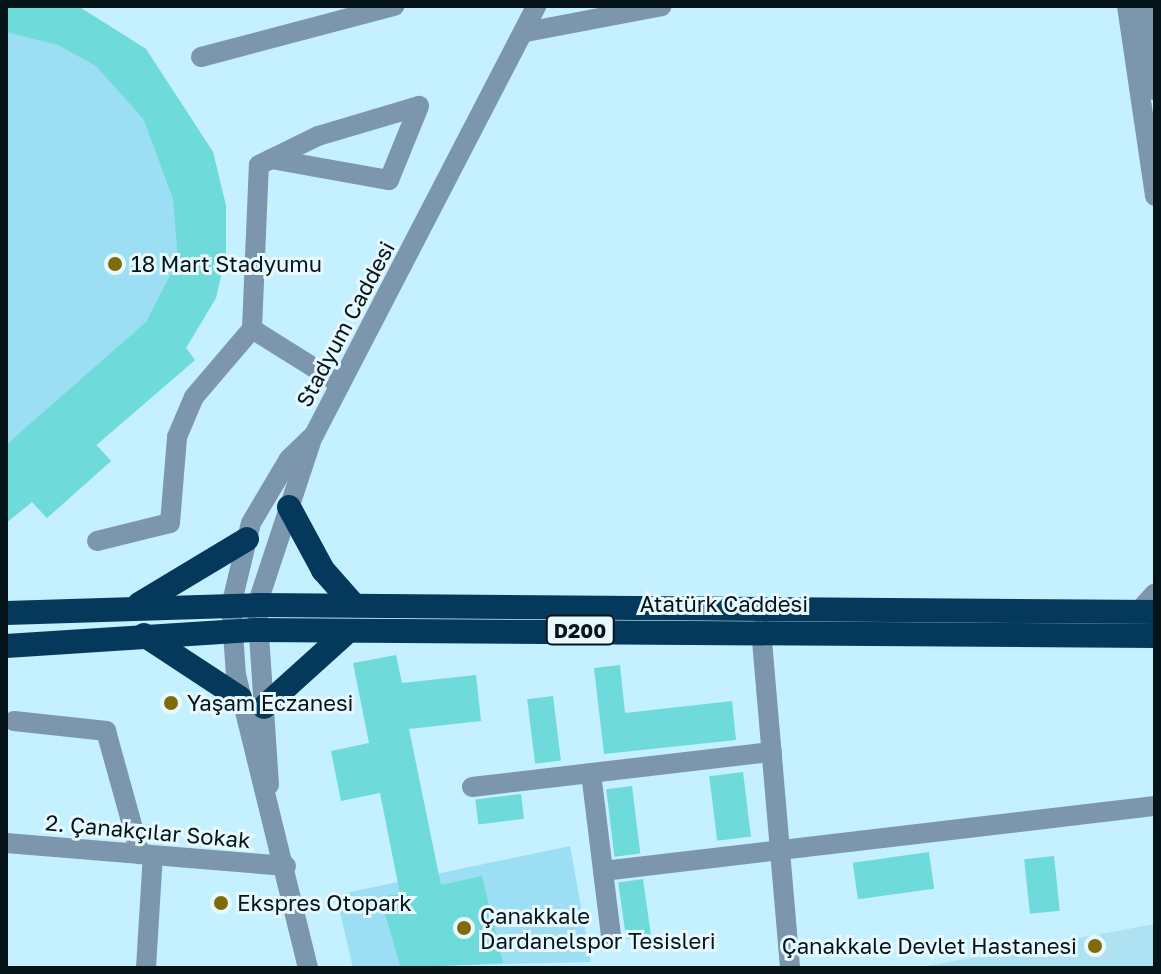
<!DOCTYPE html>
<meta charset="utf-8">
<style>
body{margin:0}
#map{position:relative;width:1161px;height:974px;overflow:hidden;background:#c4f0ff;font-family:"Golos Text",sans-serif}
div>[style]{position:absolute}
.built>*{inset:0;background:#aee2f3}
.green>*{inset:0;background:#9cdff5}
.building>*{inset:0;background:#6edad9;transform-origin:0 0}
.minor>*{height:20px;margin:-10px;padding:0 10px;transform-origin:10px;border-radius:10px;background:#7c96ad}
.highway>*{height:24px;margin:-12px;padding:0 12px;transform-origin:12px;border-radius:12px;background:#05395c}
.dots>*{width:22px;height:22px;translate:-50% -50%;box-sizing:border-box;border:4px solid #e7f8fe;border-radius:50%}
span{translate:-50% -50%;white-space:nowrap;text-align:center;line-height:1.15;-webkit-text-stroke:6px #e7f8fe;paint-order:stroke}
.shield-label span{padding:2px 6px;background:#e7f8fe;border:2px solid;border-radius:6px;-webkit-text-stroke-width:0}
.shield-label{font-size:20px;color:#041419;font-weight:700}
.poi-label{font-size:22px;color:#041419}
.left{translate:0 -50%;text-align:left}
.right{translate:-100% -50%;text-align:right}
.street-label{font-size:22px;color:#041419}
.frame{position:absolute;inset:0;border:8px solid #041419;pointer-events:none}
</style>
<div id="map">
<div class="built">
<div style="clip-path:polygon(1155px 924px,1155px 968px,916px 968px)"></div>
</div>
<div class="green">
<div style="clip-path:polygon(6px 6px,78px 6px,146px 49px,213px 152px,226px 206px,226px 253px,216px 298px,186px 348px,195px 360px,97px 445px,111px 461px,47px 518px,32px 502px,6px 523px)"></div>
<div style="clip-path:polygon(570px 846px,591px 962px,353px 968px,336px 895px)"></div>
</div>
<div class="building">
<div style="clip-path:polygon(6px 6px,78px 6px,146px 49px,213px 152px,226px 206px,226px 253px,216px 298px,186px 348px,195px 360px,96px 445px,111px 461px,47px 518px,32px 502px,6px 523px,6px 445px,146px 322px,178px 260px,173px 199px,144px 120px,96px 66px,58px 45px,6px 32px)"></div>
<div style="clip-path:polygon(396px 655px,402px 683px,476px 675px,481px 721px,409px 729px,441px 885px,482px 876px,503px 963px,401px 968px,384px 911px,386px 896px,400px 894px,380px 793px,341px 801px,331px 751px,369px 743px,353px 663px)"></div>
<div style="clip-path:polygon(620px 665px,625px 713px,732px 701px,736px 740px,604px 754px,594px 668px)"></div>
<div style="left:553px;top:696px;width:65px;height:26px;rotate:83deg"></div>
<div style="left:743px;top:772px;width:65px;height:34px;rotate:83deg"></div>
<div style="left:632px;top:786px;width:68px;height:26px;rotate:83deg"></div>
<div style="left:521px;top:794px;width:25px;height:46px;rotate:83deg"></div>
<div style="left:929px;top:852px;width:37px;height:77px;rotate:82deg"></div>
<div style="left:1054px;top:856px;width:55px;height:30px;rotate:84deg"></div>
<div style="left:643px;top:879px;width:57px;height:25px;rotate:82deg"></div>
</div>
<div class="minor">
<div style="left:1127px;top:6px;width:192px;rotate:81.6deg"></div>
<div style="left:1144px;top:6px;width:85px;rotate:82.5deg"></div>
<div style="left:526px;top:32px;width:138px;rotate:-10.8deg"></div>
<div style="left:201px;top:57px;width:200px;rotate:-14.8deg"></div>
<div style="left:271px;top:159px;width:120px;rotate:10.1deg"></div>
<div style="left:389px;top:180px;width:80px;rotate:-67.9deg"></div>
<div style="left:252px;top:329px;width:164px;rotate:-87.6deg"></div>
<div style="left:259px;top:165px;width:66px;rotate:-26.2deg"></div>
<div style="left:318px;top:136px;width:105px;rotate:-16.5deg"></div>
<div style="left:97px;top:541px;width:75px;rotate:-13.9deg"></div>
<div style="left:170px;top:523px;width:86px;rotate:-85.3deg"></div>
<div style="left:177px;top:437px;width:43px;rotate:-67deg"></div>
<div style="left:194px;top:397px;width:89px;rotate:-49.5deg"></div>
<div style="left:252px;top:329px;width:104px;rotate:32deg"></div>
<div style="left:1138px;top:612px;width:25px;rotate:-48deg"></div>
<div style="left:761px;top:629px;width:340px;rotate:85.1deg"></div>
<div style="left:14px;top:721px;width:93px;rotate:6.2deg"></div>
<div style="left:106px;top:731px;width:128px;rotate:74.5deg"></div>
<div style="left:591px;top:773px;width:164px;rotate:83deg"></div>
<div style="left:269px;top:785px;width:180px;rotate:-93.8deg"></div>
<div style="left:257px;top:605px;width:175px;rotate:-71.7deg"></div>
<div style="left:472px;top:787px;width:302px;rotate:-6.7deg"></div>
<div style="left:6px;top:843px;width:281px;rotate:4.7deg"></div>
<div style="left:603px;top:871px;width:556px;rotate:-6.72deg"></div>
<div style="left:146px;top:968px;width:113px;rotate:-86.5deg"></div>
<div style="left:308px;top:968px;width:302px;rotate:-103.8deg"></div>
<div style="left:236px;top:675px;width:69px;rotate:-94.1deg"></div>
<div style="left:231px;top:606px;width:85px;rotate:-76.5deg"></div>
<div style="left:251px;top:523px;width:74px;rotate:-59.3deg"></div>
<div style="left:289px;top:459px;width:35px;rotate:-44deg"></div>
<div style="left:314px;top:435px;width:483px;rotate:-62.6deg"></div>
</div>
<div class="highway">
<div style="left:289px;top:507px;width:72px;rotate:61.6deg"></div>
<div style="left:323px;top:570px;width:47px;rotate:48.5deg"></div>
<div style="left:139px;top:604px;width:126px;rotate:-31deg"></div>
<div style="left:6px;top:613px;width:251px;rotate:-1.8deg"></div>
<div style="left:257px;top:605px;width:898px;rotate:0.45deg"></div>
<div style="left:144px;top:635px;width:115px;rotate:33.3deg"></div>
<div style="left:6px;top:646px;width:250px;rotate:-3.7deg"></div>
<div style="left:255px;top:630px;width:900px;rotate:0.38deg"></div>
<div style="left:264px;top:707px;width:113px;rotate:-42.1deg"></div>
</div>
<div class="dots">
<div style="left:115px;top:264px;background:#806c07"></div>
<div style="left:171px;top:703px;background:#806c07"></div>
<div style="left:221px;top:903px;background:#806c07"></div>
<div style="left:464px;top:928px;background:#806c07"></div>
<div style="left:1095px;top:946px;background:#806c07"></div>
</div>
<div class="shield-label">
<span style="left:580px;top:630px">D200</span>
</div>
<div class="poi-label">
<span class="left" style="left:131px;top:264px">18 Mart Stadyumu</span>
<span class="left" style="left:187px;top:703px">Yaşam Eczanesi</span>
<span class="left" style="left:237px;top:903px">Ekspres Otopark</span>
<span class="left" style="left:480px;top:928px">Çanakkale<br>Dardanelspor Tesisleri</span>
<span class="right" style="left:1077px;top:946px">Çanakkale Devlet Hastanesi</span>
</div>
<div class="street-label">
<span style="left:345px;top:324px;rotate:-62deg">Stadyum Caddesi</span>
<span style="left:724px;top:604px">Atatürk Caddesi</span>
<span style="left:148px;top:831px;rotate:5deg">2. Çanakçılar Sokak</span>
</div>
<div class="frame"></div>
</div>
